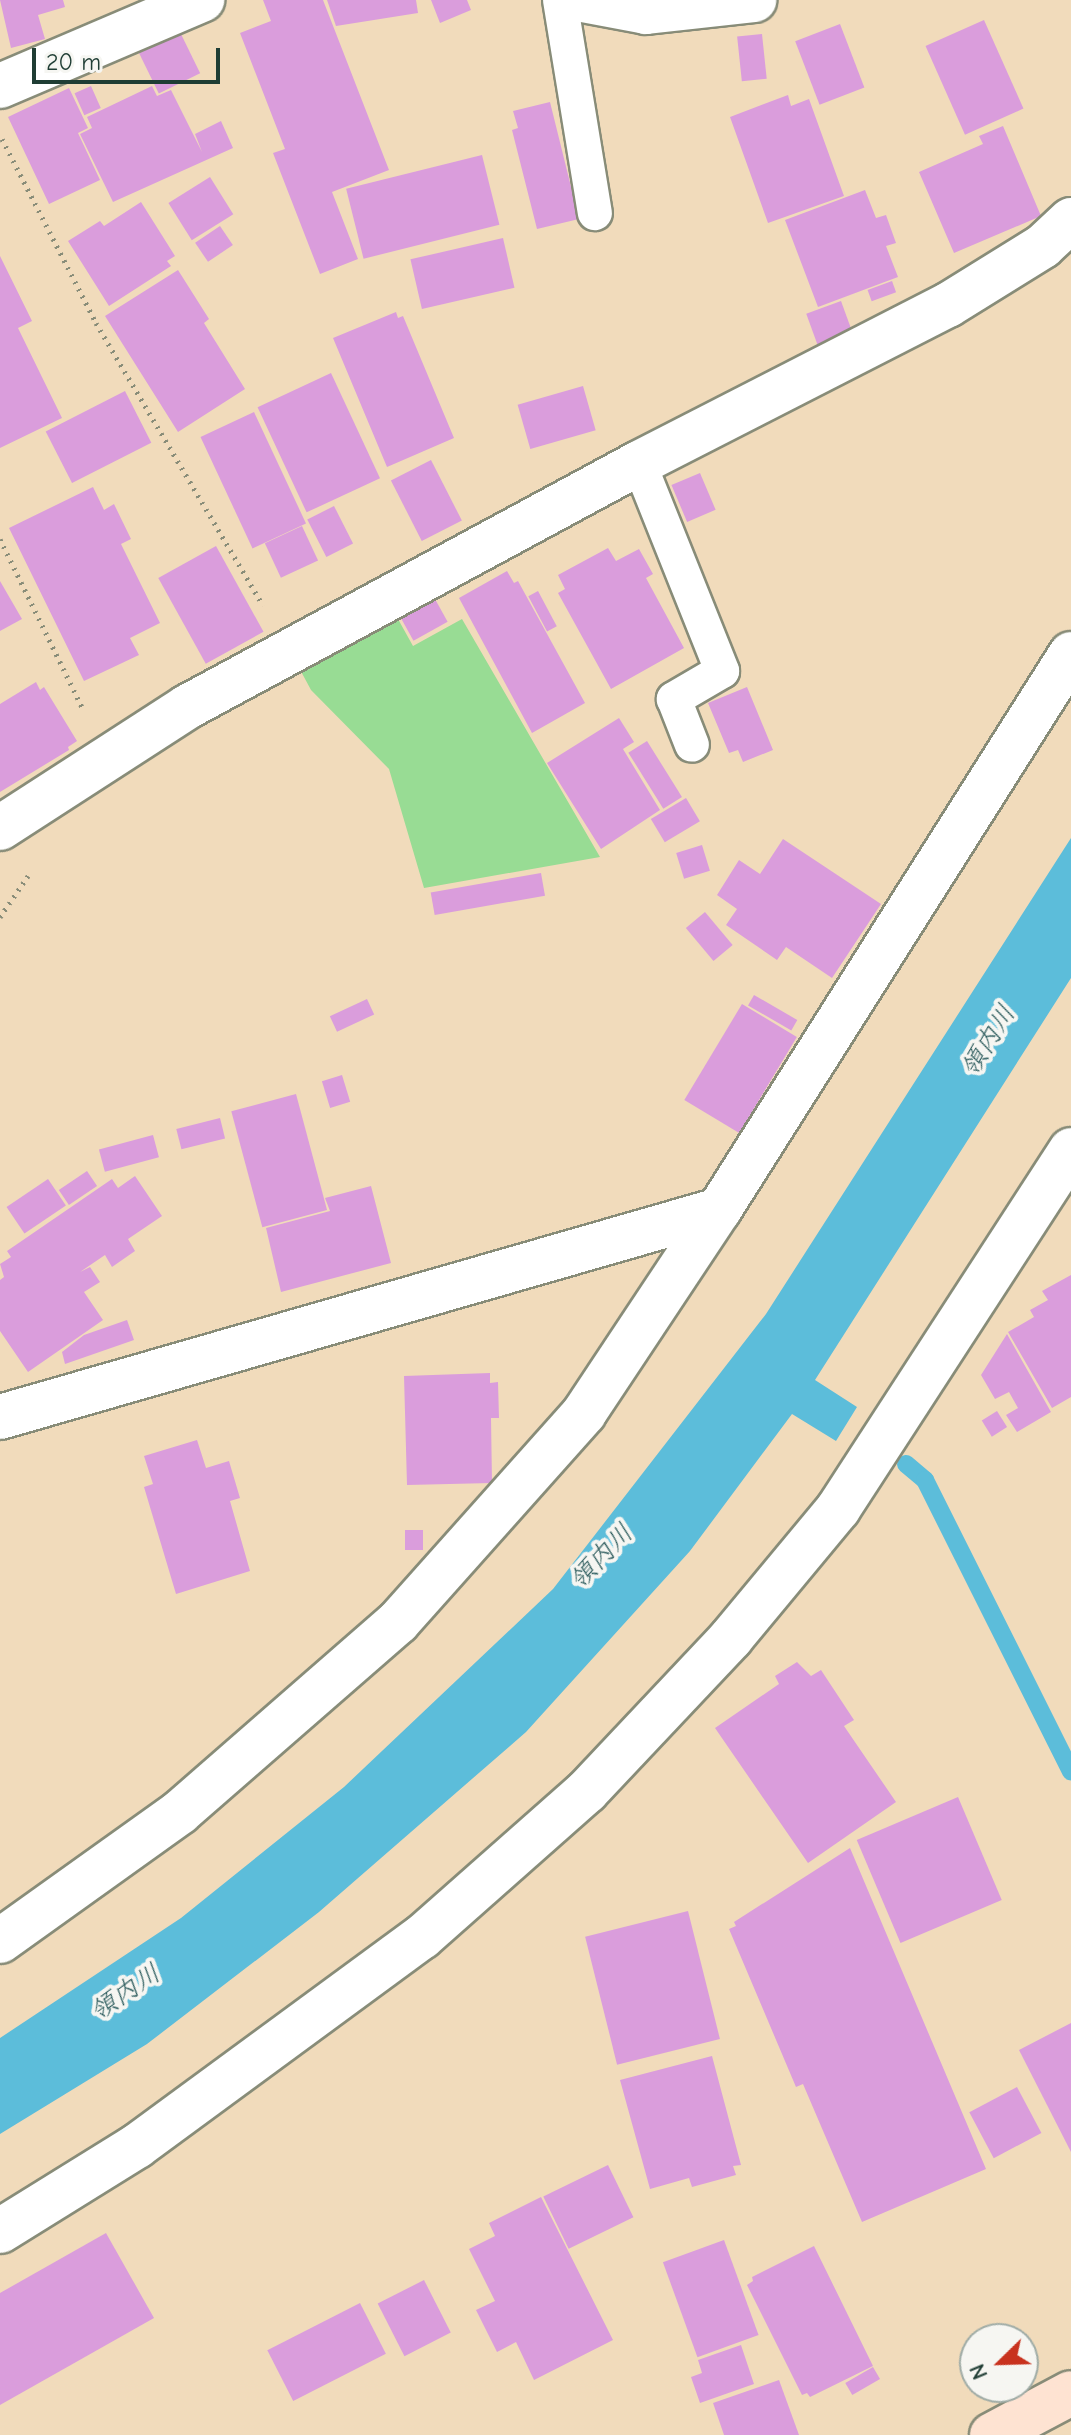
<!DOCTYPE html>
<meta charset="utf-8">
<style>
body{margin:0}
#map{position:relative;width:1071px;height:2435px;overflow:hidden;background:#f1dbbb;font-family:"Comic Neue","Klee One",sans-serif}
div>[style]{position:absolute}
.green>*{inset:0;background:#98dc94}
.water>*{inset:0;background:#5cbdda}
.stream>*{height:18px;margin:-9px;padding:0 9px;transform-origin:9px;border-radius:9px;background:#5cbdda}
.building>*{inset:0;background:#da9ddc;transform-origin:0 0}
.path>*{height:5px;margin-top:-2.5px;transform-origin:0;background:repeating-linear-gradient(90deg,#888c78 0 2px,transparent 0 8px)}
.roads{filter:drop-shadow(2px 0 #888c78) drop-shadow(-2px 0 #888c78) drop-shadow(0 2px #888c78) drop-shadow(0 -2px #888c78)}
.lane>*{height:34px;margin:-17px;padding:0 17px;transform-origin:17px;border-radius:17px;background:#fff}
.street>*{height:44px;margin:-22px;padding:0 22px;transform-origin:22px;border-radius:22px;background:#fff}
.secondary>*{height:44px;margin:-22px;padding:0 22px;transform-origin:22px;border-radius:22px;background:#fee3d2}
span{translate:-50% -50%;white-space:nowrap;text-align:center;line-height:1.15;-webkit-text-stroke:8px #f6f6f2;paint-order:stroke}
.water-label{font-size:26px;color:#2e5d5e;font-style:italic}
.north{position:absolute;left:959px;top:2323px;width:80px;height:80px;box-sizing:border-box;background:#f6f6f2;border:2px solid #a0aca6;border-radius:50%;rotate:247deg;font-size:22px;font-weight:700;line-height:32px;text-align:center;color:#1f3d34}
.north::after{content:'';display:block;margin:auto;width:28px;height:36px;background:#c8321e;clip-path:polygon(50% 0,100% 100%,50% 72%,0 100%)}
.scale{position:absolute;left:32px;top:48px;width:188px;height:36px;box-sizing:border-box;border:4px solid #1f3d34;border-top:0;padding-left:10px;font-size:24px;line-height:28px;white-space:nowrap;color:#1f3d34;-webkit-text-stroke:6px #f6f6f2;paint-order:stroke}
</style>
<div id="map">
<div class="green">
<div style="clip-path:polygon(393px 610px,413px 646px,462px 619px,600px 857px,424px 888px,389px 769px,311px 690px,297px 664px)"></div>
</div>
<div class="water">
<div style="clip-path:polygon(1071px 838px,1071px 978px,815px 1380px,857px 1407px,836px 1441px,792px 1414px,690px 1551px,526px 1732px,319px 1912px,147px 2044px,0 2134px,0 2038px,181px 1918px,344px 1787px,553px 1589px,766px 1314px)"></div>
</div>
<div class="stream">
<div style="left:906px;top:1464px;width:25px;rotate:40deg"></div>
<div style="left:925px;top:1480px;width:326px;rotate:63.4deg"></div>
</div>
<div class="building">
<div style="clip-path:polygon(0 0,63px 0,65px 7px,38px 15px,45px 39px,11px 48px)"></div>
<div style="clip-path:polygon(263px 0,323px 0,389px 170px,332px 192px,358px 259px,320px 274px,273px 153px,285px 149px,240px 33px,271px 21px)"></div>
<div style="clip-path:polygon(327px 0,416px 0,418px 13px,336px 26px)"></div>
<div style="clip-path:polygon(431px 0,467px 0,471px 10px,440px 23px)"></div>
<div style="left:984px;top:20px;width:97px;height:64px;rotate:66deg"></div>
<div style="left:840px;top:24px;width:68px;height:48px;rotate:69deg"></div>
<div style="left:180px;top:32px;width:46px;height:46px;rotate:64deg"></div>
<div style="left:762px;top:34px;width:45px;height:25px;rotate:84deg"></div>
<div style="left:91px;top:86px;width:24px;height:18px;rotate:66deg"></div>
<div style="clip-path:polygon(152px 86px,157px 96px,171px 90px,202px 152px,195px 134px,221px 121px,233px 148px,113px 202px,80px 134px,92px 128px,87px 117px)"></div>
<div style="clip-path:polygon(69px 88px,88px 128px,78px 133px,100px 180px,49px 204px,8px 117px)"></div>
<div style="clip-path:polygon(788px 95px,791px 106px,809px 99px,844px 196px,768px 223px,730px 117px)"></div>
<div style="clip-path:polygon(550px 102px,579px 219px,537px 229px,512px 130px,518px 128px,513px 111px)"></div>
<div style="clip-path:polygon(1003px 126px,1041px 216px,954px 253px,919px 172px,983px 144px,979px 136px)"></div>
<div style="left:482px;top:155px;width:72px;height:140px;rotate:76deg"></div>
<div style="left:210px;top:177px;width:44px;height:49px;rotate:58deg"></div>
<div style="clip-path:polygon(865px 190px,876px 218px,886px 215px,896px 243px,886px 246px,898px 277px,818px 307px,785px 220px)"></div>
<div style="clip-path:polygon(141px 202px,175px 256px,167px 261px,171px 266px,109px 306px,68px 241px,100px 221px,104px 226px)"></div>
<div style="left:220px;top:226px;width:23px;height:30px;rotate:56deg"></div>
<div style="left:503px;top:238px;width:51px;height:95px;rotate:77deg"></div>
<div style="clip-path:polygon(0 256px,32px 321px,18px 328px,62px 418px,0 448px)"></div>
<div style="clip-path:polygon(178px 270px,209px 319px,204px 323px,245px 389px,178px 432px,105px 316px)"></div>
<div style="left:892px;top:281px;width:12px;height:26px;rotate:70deg"></div>
<div style="left:841px;top:301px;width:37px;height:37px;rotate:70deg"></div>
<div style="clip-path:polygon(396px 312px,398px 318px,403px 316px,454px 438px,387px 467px,333px 338px)"></div>
<div style="left:331px;top:373px;width:116px;height:81px;rotate:65deg"></div>
<div style="left:583px;top:386px;width:46px;height:68px;rotate:74deg"></div>
<div style="left:125px;top:391px;width:58px;height:89px;rotate:63deg"></div>
<div style="left:254px;top:412px;width:123px;height:59px;rotate:65deg"></div>
<div style="left:431px;top:460px;width:68px;height:45px;rotate:63deg"></div>
<div style="left:700px;top:473px;width:40px;height:31px;rotate:67deg"></div>
<div style="clip-path:polygon(93px 487px,104px 510px,114px 504px,131px 539px,121px 544px,160px 623px,130px 638px,139px 655px,84px 681px,9px 528px)"></div>
<div style="left:334px;top:506px;width:42px;height:30px;rotate:63deg"></div>
<div style="left:302px;top:526px;width:38px;height:41px;rotate:65deg"></div>
<div style="left:216px;top:546px;width:98px;height:66px;rotate:61deg"></div>
<div style="clip-path:polygon(608px 548px,616px 561px,639px 549px,653px 574px,646px 578px,684px 648px,611px 689px,558px 593px,565px 589px,558px 575px)"></div>
<div style="clip-path:polygon(507px 571px,514px 583px,518px 581px,585px 703px,532px 733px,459px 598px)"></div>
<div style="clip-path:polygon(0 581px,22px 619px,0 631px)"></div>
<div style="left:538px;top:591px;width:40px;height:11px;rotate:62deg"></div>
<div style="left:435px;top:599px;width:26px;height:39px;rotate:61deg"></div>
<div style="clip-path:polygon(36px 682px,40px 690px,44px 687px,77px 741px,68px 747px,69px 750px,0 792px,0 704px)"></div>
<div style="clip-path:polygon(747px 687px,773px 750px,743px 762px,738px 750px,729px 753px,708px 703px)"></div>
<div style="clip-path:polygon(619px 718px,634px 742px,623px 749px,660px 810px,601px 849px,547px 763px)"></div>
<div style="left:647px;top:741px;width:66px;height:22px;rotate:58deg"></div>
<div style="left:686px;top:798px;width:27px;height:41px;rotate:59deg"></div>
<div style="clip-path:polygon(783px 839px,881px 904px,832px 978px,786px 947px,777px 960px,726px 925px,737px 909px,717px 895px,739px 860px,760px 874px)"></div>
<div style="left:702px;top:845px;width:27px;height:27px;rotate:73deg"></div>
<div style="left:541px;top:873px;width:23px;height:112px;rotate:80deg"></div>
<div style="left:705px;top:912px;width:43px;height:25px;rotate:50deg"></div>
<div style="left:754px;top:995px;width:50px;height:12px;rotate:30deg"></div>
<div style="left:367px;top:999px;width:17px;height:41px;rotate:65deg"></div>
<div style="left:742px;top:1004px;width:64px;height:112px;rotate:31deg"></div>
<div style="left:342px;top:1075px;width:28px;height:21px;rotate:73deg"></div>
<div style="left:296px;top:1094px;width:120px;height:67px;rotate:75deg"></div>
<div style="left:220px;top:1118px;width:21px;height:45px;rotate:76deg"></div>
<div style="left:153px;top:1135px;width:23px;height:56px;rotate:75deg"></div>
<div style="left:87px;top:1171px;width:18px;height:34px;rotate:56deg"></div>
<div style="clip-path:polygon(135px 1176px,162px 1216px,128px 1239px,135px 1251px,112px 1267px,105px 1255px,80px 1272px,90px 1267px,100px 1282px,84px 1292px,103px 1320px,28px 1372px,0 1331px,0 1280px,4px 1277px,0 1264px,11px 1257px,7px 1251px,112px 1179px,118px 1188px)"></div>
<div style="left:48px;top:1179px;width:32px;height:50px;rotate:56deg"></div>
<div style="clip-path:polygon(371px 1186px,391px 1263px,281px 1292px,266px 1228px,330px 1211px,325px 1198px)"></div>
<div style="clip-path:polygon(1071px 1275px,1071px 1397px,1052px 1408px,1008px 1332px,1034px 1317px,1030px 1310px,1048px 1300px,1042px 1291px)"></div>
<div style="clip-path:polygon(127px 1320px,134px 1340px,65px 1364px,62px 1352px,84px 1335px)"></div>
<div style="clip-path:polygon(1007px 1334px,1051px 1412px,1017px 1432px,1006px 1415px,1018px 1408px,1009px 1392px,995px 1399px,981px 1375px)"></div>
<div style="clip-path:polygon(490px 1373px,490px 1383px,498px 1382px,499px 1418px,491px 1418px,492px 1483px,407px 1485px,404px 1376px)"></div>
<div style="left:997px;top:1411px;width:19px;height:18px;rotate:58deg"></div>
<div style="clip-path:polygon(197px 1440px,206px 1468px,229px 1461px,240px 1498px,230px 1501px,250px 1571px,176px 1594px,144px 1487px,153px 1484px,144px 1456px)"></div>
<div style="left:405px;top:1530px;width:18px;height:20px"></div>
<div style="clip-path:polygon(797px 1662px,811px 1676px,821px 1670px,854px 1720px,844px 1726px,896px 1802px,808px 1863px,715px 1728px,779px 1684px,775px 1676px)"></div>
<div style="left:958px;top:1797px;width:112px;height:110px;rotate:67deg"></div>
<div style="clip-path:polygon(850px 1848px,986px 2169px,862px 2222px,803px 2084px,796px 2087px,729px 1929px,736px 1926px,734px 1922px)"></div>
<div style="left:688px;top:1911px;width:132px;height:106px;rotate:76deg"></div>
<div style="clip-path:polygon(1071px 2023px,1071px 2152px,1019px 2050px)"></div>
<div style="clip-path:polygon(712px 2056px,741px 2165px,733px 2166px,736px 2175px,692px 2187px,689px 2178px,650px 2189px,620px 2080px)"></div>
<div style="left:1017px;top:2087px;width:52px;height:54px;rotate:62deg"></div>
<div style="left:608px;top:2165px;width:58px;height:72px;rotate:64deg"></div>
<div style="clip-path:polygon(541px 2197px,613px 2340px,534px 2380px,516px 2342px,497px 2352px,476px 2310px,495px 2301px,469px 2249px,495px 2236px,489px 2223px)"></div>
<div style="clip-path:polygon(106px 2233px,154px 2318px,0 2405px,0 2293px)"></div>
<div style="left:724px;top:2240px;width:101px;height:65px;rotate:70deg"></div>
<div style="clip-path:polygon(814px 2246px,873px 2366px,810px 2397px,807px 2393px,802px 2395px,747px 2285px,753px 2281px,752px 2277px)"></div>
<div style="left:424px;top:2280px;width:59px;height:52px;rotate:63deg"></div>
<div style="left:360px;top:2303px;width:57px;height:104px;rotate:63deg"></div>
<div style="clip-path:polygon(741px 2345px,754px 2384px,700px 2403px,691px 2377px,702px 2373px,698px 2360px)"></div>
<div style="left:873px;top:2367px;width:14px;height:32px;rotate:60deg"></div>
<div style="clip-path:polygon(779px 2380px,799px 2435px,724px 2435px,713px 2403px)"></div>
</div>
<div class="path">
<div style="left:2px;top:139px;width:207px;rotate:62.9deg"></div>
<div style="left:96px;top:323px;width:328px;rotate:59.4deg"></div>
<div style="left:0;top:539px;width:191px;rotate:64deg"></div>
<div style="left:0;top:917px;width:50px;rotate:-55.7deg"></div>
</div>
<div class="roads">
<div class="lane">
<div style="left:560px;top:0;width:216px;rotate:80.7deg"></div>
<div style="left:639px;top:463px;width:224px;rotate:68.2deg"></div>
<div style="left:722px;top:671px;width:56px;rotate:149.7deg"></div>
<div style="left:674px;top:699px;width:49px;rotate:68.6deg"></div>
</div>
<div class="street">
<div style="left:582px;top:0;width:65px;rotate:10.6deg"></div>
<div style="left:644px;top:0;width:12px;rotate:81deg"></div>
<div style="left:646px;top:12px;width:109px;rotate:-6.3deg"></div>
<div style="left:0;top:86px;width:220px;rotate:-23.1deg"></div>
<div style="left:0;top:828px;width:223px;rotate:-32.9deg"></div>
<div style="left:187px;top:707px;width:514px;rotate:-28.36deg"></div>
<div style="left:639px;top:463px;width:347px;rotate:-27.1deg"></div>
<div style="left:948px;top:305px;width:112px;rotate:-31.8deg"></div>
<div style="left:1043px;top:246px;width:38px;rotate:-43deg"></div>
<div style="left:0;top:1417px;width:748px;rotate:-16.06deg"></div>
<div style="left:0;top:1941px;width:221px;rotate:-35.6deg"></div>
<div style="left:180px;top:1812px;width:289px;rotate:-41.1deg"></div>
<div style="left:398px;top:1622px;width:280px;rotate:-48.3deg"></div>
<div style="left:584px;top:1413px;width:244px;rotate:-56.4deg"></div>
<div style="left:719px;top:1210px;width:658px;rotate:-57.66deg"></div>
<div style="left:0;top:2231px;width:161px;rotate:-31.8deg"></div>
<div style="left:137px;top:2146px;width:353px;rotate:-36.3deg"></div>
<div style="left:422px;top:1937px;width:220px;rotate:-41.5deg"></div>
<div style="left:587px;top:1791px;width:210px;rotate:-46.7deg"></div>
<div style="left:731px;top:1638px;width:168px;rotate:-50.3deg"></div>
<div style="left:838px;top:1509px;width:428px;rotate:-57deg"></div>
</div>
<div class="secondary">
<div style="left:992px;top:2435px;width:89px;rotate:-28deg"></div>
</div>
</div>
<div class="water-label">
<span style="left:989px;top:1041px;rotate:-58deg">領内川</span>
<span style="left:602px;top:1557px;rotate:-46deg">領内川</span>
<span style="left:126px;top:1993px;rotate:-34deg">領内川</span>
</div>
<div class="north">N</div>
<div class="scale">20 m</div>
</div>
